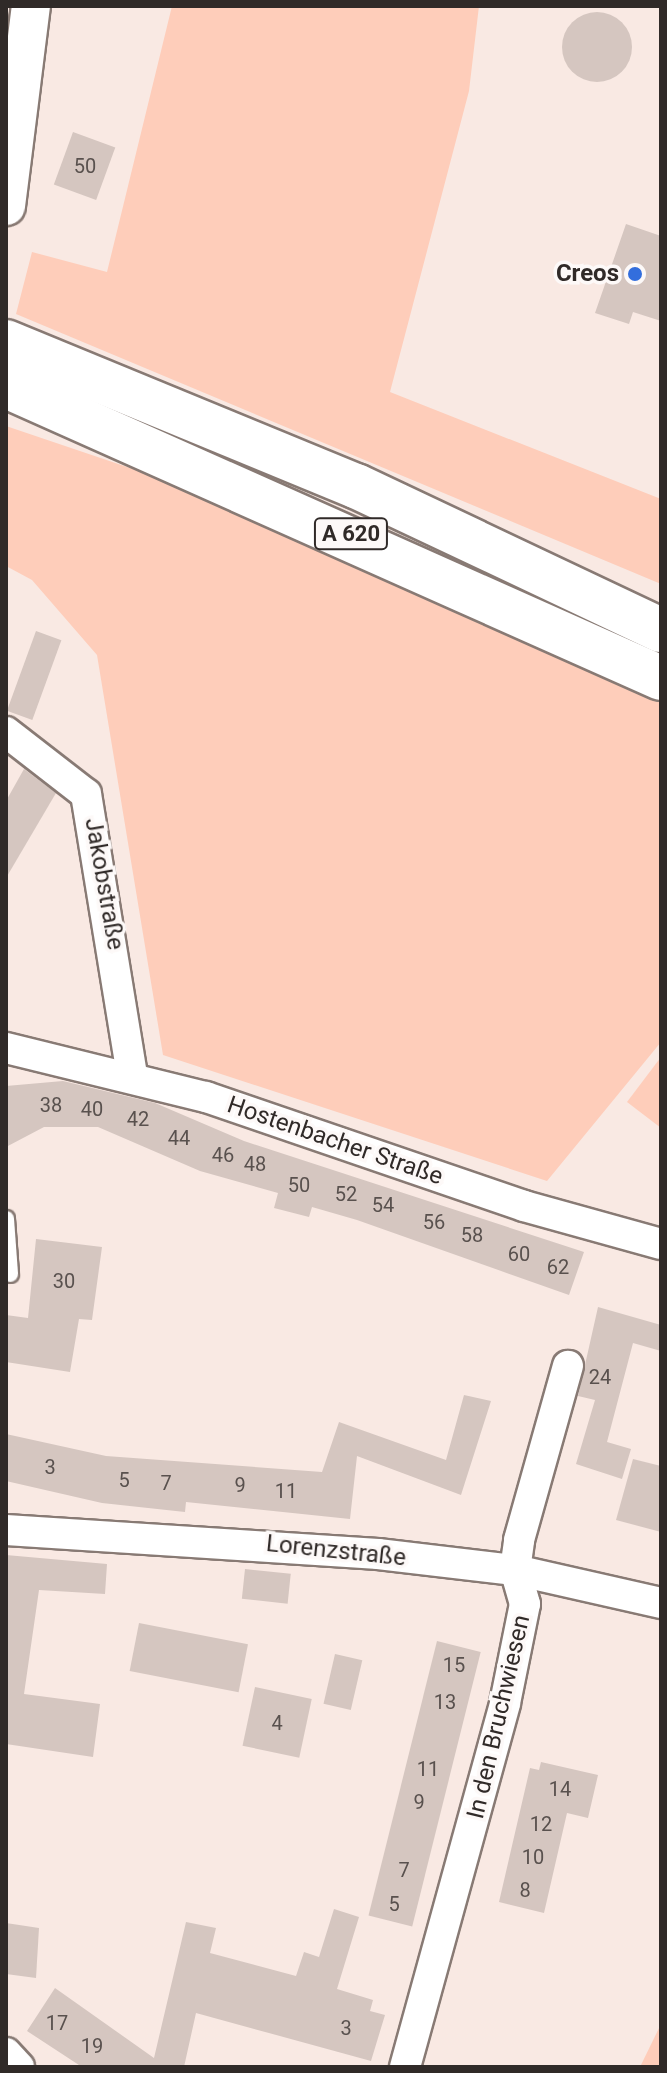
<!DOCTYPE html>
<meta charset="utf-8">
<style>
body{margin:0}
#map{position:relative;width:667px;height:2073px;overflow:hidden;background:#f9e9e3;font-family:Roboto,sans-serif}
div>[style]{position:absolute}
.green>*{inset:0;background:#fecdba}
.building>*{inset:0;background:#d5c6c0;transform-origin:0 0}
.round{border-radius:50%}
.roads{filter:drop-shadow(2px 0 #887a74) drop-shadow(-2px 0 #887a74) drop-shadow(0 2px #887a74) drop-shadow(0 -2px #887a74)}
.service>*{height:16px;margin:-8px;padding:0 8px;transform-origin:8px;border-radius:8px;background:#fff}
.minor>*{height:30px;margin:-15px;padding:0 15px;transform-origin:15px;border-radius:15px;background:#fff}
.tertiary>*{height:38px;margin:-19px;padding:0 19px;transform-origin:19px;border-radius:19px;background:#fff}
.motorway>*{height:44px;margin:-22px;padding:0 22px;transform-origin:22px;border-radius:22px;background:#fff}
.dots>*{width:22px;height:22px;translate:-50% -50%;box-sizing:border-box;border:4px solid #fdf9f8;border-radius:50%}
span{translate:-50% -50%;white-space:nowrap;text-align:center;line-height:1.15;-webkit-text-stroke:7px #fdf9f8;paint-order:stroke}
.number-label{font-size:20px;color:#59514e}
.number-label span{-webkit-text-stroke-width:0}
.shield-label span{padding:2px 6px;background:#fdf9f8;border:2px solid;border-radius:6px;-webkit-text-stroke-width:0}
.shield-label{font-size:22px;color:#302a28;font-weight:700}
.poi-label{font-size:24px;color:#302a28;font-weight:700}
.right{translate:-100% -50%;text-align:right}
.street-label{font-size:24px;color:#302a28}
.frame{position:absolute;inset:0;border:8px solid #302a28;pointer-events:none}
</style>
<div id="map">
<div class="green">
<div style="clip-path:polygon(172px 6px,479px 6px,469px 91px,390px 392px,661px 499px,661px 584px,16px 314px,32px 252px,107px 272px)"></div>
<div style="clip-path:polygon(6px 426px,204px 493px,661px 698px,661px 1042px,547px 1181px,163px 1055px,97px 655px,32px 580px,6px 566px)"></div>
<div style="clip-path:polygon(661px 1057px,661px 1128px,627px 1102px)"></div>
<div style="clip-path:polygon(661px 2024px,661px 2067px,640px 2067px)"></div>
</div>
<div class="building">
<div class="round" style="left:562px;top:12px;width:70px;height:70px"></div>
<div style="left:73px;top:132px;width:45px;height:56px;rotate:20deg"></div>
<div style="clip-path:polygon(626px 224px,661px 236px,661px 321px,633px 312px,629px 324px,595px 313px)"></div>
<div style="left:36px;top:631px;width:27px;height:85px;rotate:20deg"></div>
<div style="clip-path:polygon(24px 769px,56px 793px,6px 878px,6px 801px)"></div>
<div style="clip-path:polygon(63px 1081px,155px 1103px,244px 1141px,584px 1252px,569px 1295px,357px 1220px,312px 1207px,309px 1217px,274px 1208px,278px 1193px,200px 1171px,98px 1127px,44px 1127px,6px 1147px,6px 1086px)"></div>
<div style="clip-path:polygon(36px 1239px,102px 1247px,92px 1320px,79px 1319px,70px 1372px,6px 1362px,6px 1315px,28px 1318px)"></div>
<div style="clip-path:polygon(598px 1307px,661px 1325px,661px 1351px,633px 1343px,607px 1442px,631px 1449px,622px 1479px,576px 1464px,595px 1400px,578px 1396px)"></div>
<div style="clip-path:polygon(464px 1395px,491px 1401px,461px 1495px,357px 1456px,350px 1519px,186px 1502px,185px 1512px,102px 1503px,6px 1481px,6px 1434px,106px 1456px,322px 1472px,339px 1422px,446px 1460px)"></div>
<div style="clip-path:polygon(633px 1459px,661px 1466px,661px 1532px,616px 1520px)"></div>
<div style="clip-path:polygon(6px 1555px,107px 1564px,105px 1594px,39px 1590px,24px 1694px,100px 1704px,93px 1757px,6px 1744px)"></div>
<div style="left:245px;top:1569px;width:46px;height:30px;rotate:6deg"></div>
<div style="left:139px;top:1623px;width:111px;height:49px;rotate:11deg"></div>
<div style="left:437px;top:1641px;width:45px;height:283px;rotate:14deg"></div>
<div style="left:335px;top:1654px;width:28px;height:51px;rotate:13deg"></div>
<div style="left:255px;top:1687px;width:58px;height:60px;rotate:12deg"></div>
<div style="clip-path:polygon(541px 1762px,598px 1775px,588px 1818px,567px 1813px,544px 1913px,499px 1902px,530px 1768px,539px 1770px)"></div>
<div style="clip-path:polygon(334px 1909px,359px 1917px,337px 1989px,373px 2000px,370px 2011px,385px 2015px,371px 2061px,196px 2013px,184px 2067px,82px 2067px,27px 2031px,55px 1988px,154px 2058px,186px 1922px,216px 1928px,210px 1953px,296px 1976px,304px 1952px,319px 1957px)"></div>
<div style="clip-path:polygon(6px 1923px,39px 1928px,36px 1978px,6px 1974px)"></div>
</div>
<div class="roads">
<div class="service">
<div style="left:6px;top:1219px;width:55px;rotate:85.8deg"></div>
</div>
<div class="minor">
<div style="left:6px;top:732px;width:101px;rotate:37.8deg"></div>
<div style="left:86px;top:794px;width:285px;rotate:80.7deg"></div>
<div style="left:6px;top:1048px;width:206px;rotate:13.8deg"></div>
<div style="left:206px;top:1097px;width:336px;rotate:18.9deg"></div>
<div style="left:524px;top:1206px;width:142px;rotate:15.5deg"></div>
<div style="left:6px;top:1530px;width:373px;rotate:3.7deg"></div>
<div style="left:378px;top:1554px;width:138px;rotate:6.7deg"></div>
<div style="left:515px;top:1570px;width:150px;rotate:12.7deg"></div>
<div style="left:6px;top:2053px;width:19px;rotate:47deg"></div>
<div style="left:405px;top:2067px;width:377px;rotate:-74.6deg"></div>
<div style="left:505px;top:1703px;width:101px;rotate:-78.6deg"></div>
<div style="left:525px;top:1604px;width:35px;rotate:-106deg"></div>
<div style="left:515px;top:1570px;width:30px;rotate:-82deg"></div>
<div style="left:519px;top:1540px;width:181px;rotate:-74.3deg"></div>
</div>
<div class="tertiary">
<div style="left:6px;top:206px;width:202px;rotate:-82.9deg"></div>
</div>
<div class="motorway">
<div style="left:6px;top:342px;width:378px;rotate:22.4deg"></div>
<div style="left:356px;top:486px;width:337px;rotate:25.3deg"></div>
<div style="left:6px;top:386px;width:717px;rotate:24.03deg"></div>
</div>
</div>
<div class="dots">
<div style="left:635px;top:274px;background:#336edd"></div>
</div>
<div class="number-label">
<span style="left:85px;top:166px">50</span>
<span style="left:51px;top:1105px">38</span>
<span style="left:92px;top:1109px">40</span>
<span style="left:138px;top:1119px">42</span>
<span style="left:179px;top:1138px">44</span>
<span style="left:223px;top:1155px">46</span>
<span style="left:255px;top:1164px">48</span>
<span style="left:299px;top:1185px">50</span>
<span style="left:346px;top:1194px">52</span>
<span style="left:383px;top:1205px">54</span>
<span style="left:434px;top:1222px">56</span>
<span style="left:472px;top:1235px">58</span>
<span style="left:519px;top:1254px">60</span>
<span style="left:558px;top:1267px">62</span>
<span style="left:64px;top:1281px">30</span>
<span style="left:600px;top:1377px">24</span>
<span style="left:50px;top:1467px">3</span>
<span style="left:124px;top:1480px">5</span>
<span style="left:166px;top:1483px">7</span>
<span style="left:240px;top:1485px">9</span>
<span style="left:286px;top:1491px">11</span>
<span style="left:454px;top:1665px">15</span>
<span style="left:445px;top:1702px">13</span>
<span style="left:277px;top:1723px">4</span>
<span style="left:428px;top:1769px">11</span>
<span style="left:560px;top:1789px">14</span>
<span style="left:419px;top:1802px">9</span>
<span style="left:541px;top:1824px">12</span>
<span style="left:533px;top:1857px">10</span>
<span style="left:404px;top:1870px">7</span>
<span style="left:525px;top:1890px">8</span>
<span style="left:394px;top:1904px">5</span>
<span style="left:57px;top:2023px">17</span>
<span style="left:346px;top:2028px">3</span>
<span style="left:92px;top:2046px">19</span>
</div>
<div class="shield-label">
<span style="left:351px;top:534px">A 620</span>
</div>
<div class="poi-label">
<span class="right" style="left:619px;top:274px">Creos</span>
</div>
<div class="street-label">
<span style="left:104px;top:884px;rotate:80deg">Jakobstraße</span>
<span style="left:335px;top:1141px;rotate:19deg">Hostenbacher Straße</span>
<span style="left:336px;top:1551px;rotate:6deg">Lorenzstraße</span>
<span style="left:499px;top:1717px;rotate:-77deg">In den Bruchwiesen</span>
</div>
<div class="frame"></div>
</div>
